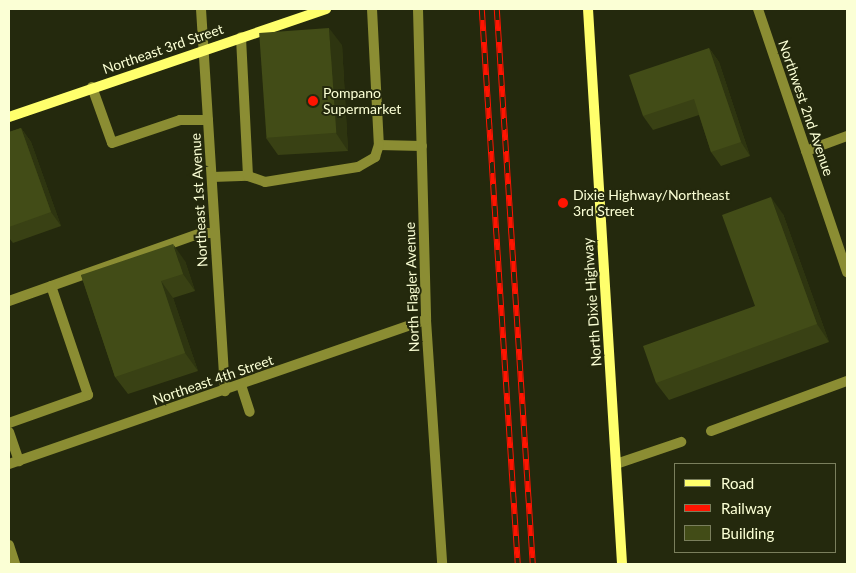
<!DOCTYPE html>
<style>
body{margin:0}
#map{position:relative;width:856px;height:573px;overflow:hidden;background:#24290d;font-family:Lato,sans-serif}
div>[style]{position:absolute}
.lane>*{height:10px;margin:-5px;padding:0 5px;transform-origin:5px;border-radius:5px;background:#8b8d33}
.street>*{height:10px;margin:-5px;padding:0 5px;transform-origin:5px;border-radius:5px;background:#8b8d33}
.secondary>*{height:10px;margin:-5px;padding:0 5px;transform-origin:5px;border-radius:5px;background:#ffff6c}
.rail>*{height:5.5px;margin-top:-2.75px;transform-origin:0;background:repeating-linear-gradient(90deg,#24290d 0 11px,#ff1401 0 22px);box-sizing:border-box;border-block:1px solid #ff1401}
.wall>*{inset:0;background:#394114}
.shaded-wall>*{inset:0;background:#2e3510}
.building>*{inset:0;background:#424c17;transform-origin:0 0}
.dots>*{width:14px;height:14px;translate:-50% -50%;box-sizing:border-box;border:2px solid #24290d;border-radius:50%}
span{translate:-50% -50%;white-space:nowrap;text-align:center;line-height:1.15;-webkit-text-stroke:4px #24290d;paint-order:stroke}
.street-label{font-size:14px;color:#fbffd5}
.poi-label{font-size:14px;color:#fbffd5}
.left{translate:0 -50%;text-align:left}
.frame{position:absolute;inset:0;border:10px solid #fbffd5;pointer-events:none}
.legend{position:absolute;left:674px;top:463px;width:162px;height:90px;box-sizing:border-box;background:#24290d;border:1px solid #7a7f5d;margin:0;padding:6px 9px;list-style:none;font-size:15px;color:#fbffd5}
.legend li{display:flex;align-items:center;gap:10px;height:25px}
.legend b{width:25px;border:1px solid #7a7f5d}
</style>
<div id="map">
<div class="lane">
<div style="left:372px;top:9px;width:136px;rotate:87.1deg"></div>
<div style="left:379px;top:145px;width:43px;rotate:1.3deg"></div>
<div style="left:92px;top:87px;width:59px;rotate:70.3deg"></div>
<div style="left:112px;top:143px;width:72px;rotate:-18.7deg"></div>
<div style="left:180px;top:120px;width:28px"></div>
<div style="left:806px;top:151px;width:44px;rotate:-20.1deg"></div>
<div style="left:248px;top:176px;width:18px;rotate:19deg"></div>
<div style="left:265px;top:182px;width:94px;rotate:-9.2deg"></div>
<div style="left:358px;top:167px;width:20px;rotate:-30deg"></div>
<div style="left:375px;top:157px;width:13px;rotate:-72deg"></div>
<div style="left:212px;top:177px;width:36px;rotate:-2deg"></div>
<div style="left:248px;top:176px;width:139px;rotate:-92.9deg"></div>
<div style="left:9px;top:301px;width:204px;rotate:-19.5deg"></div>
<div style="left:201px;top:233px;width:14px"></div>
<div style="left:241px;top:385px;width:28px;rotate:72deg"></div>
<div style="left:9px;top:423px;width:84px;rotate:-19.5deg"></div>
<div style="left:88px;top:395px;width:115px;rotate:-108.7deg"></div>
<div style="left:711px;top:431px;width:145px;rotate:-20.2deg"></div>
<div style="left:9px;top:432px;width:31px;rotate:71deg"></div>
<div style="left:616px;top:464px;width:69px;rotate:-18.7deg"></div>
</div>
<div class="street">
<div style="left:201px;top:9px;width:383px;rotate:86.4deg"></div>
<div style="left:418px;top:9px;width:311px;rotate:88.5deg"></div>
<div style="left:426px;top:320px;width:245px;rotate:86.2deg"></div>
<div style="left:758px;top:9px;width:278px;rotate:71.3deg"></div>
<div style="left:9px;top:464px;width:441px;rotate:-19.1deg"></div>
<div style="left:9px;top:545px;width:20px;rotate:72deg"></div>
</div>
<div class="secondary">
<div style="left:588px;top:9px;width:556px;rotate:86.49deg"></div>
<div style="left:9px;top:117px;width:335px;rotate:-18.8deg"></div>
</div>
<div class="rail">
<div style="left:482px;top:9px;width:556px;rotate:86.29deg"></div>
<div style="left:497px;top:9px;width:556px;rotate:86.29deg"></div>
</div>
<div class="wall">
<div style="clip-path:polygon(342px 45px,348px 151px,278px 155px,266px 138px)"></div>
<div style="clip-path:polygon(709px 48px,719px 62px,750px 156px,721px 166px,711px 152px,699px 115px,653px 130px,643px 116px)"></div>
<div style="clip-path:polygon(21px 128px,31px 142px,61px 226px,13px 243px,9px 238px,9px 132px)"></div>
<div style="clip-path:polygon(783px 214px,829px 342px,669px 400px,656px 383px,755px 306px)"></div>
<div style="clip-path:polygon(185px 261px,195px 291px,173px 298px,198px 371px,128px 394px,115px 377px,81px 275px)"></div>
</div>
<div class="shaded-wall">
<div style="clip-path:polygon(329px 28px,342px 45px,348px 151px,336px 133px)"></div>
<div style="clip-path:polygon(709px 48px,719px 62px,750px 156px,741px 142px)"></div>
<div style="clip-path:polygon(21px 128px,31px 142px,61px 226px,51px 212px)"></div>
<div style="clip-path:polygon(771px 197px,783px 214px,829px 342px,817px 324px)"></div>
<div style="clip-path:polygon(173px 244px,185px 261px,195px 291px,183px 274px)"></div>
<div style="clip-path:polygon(161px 281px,173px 298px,198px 371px,185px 353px)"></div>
</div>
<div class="building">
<div style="left:329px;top:28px;width:105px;height:70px;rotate:86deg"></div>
<div style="clip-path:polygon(709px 48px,741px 142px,711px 152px,694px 99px,643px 116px,629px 75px)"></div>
<div style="clip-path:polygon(21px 128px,51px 212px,9px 227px,9px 132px)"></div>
<div style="clip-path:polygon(771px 197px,817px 324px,656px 383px,643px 346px,755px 306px,722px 215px)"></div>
<div style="clip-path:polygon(173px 244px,183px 274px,161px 281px,185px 353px,115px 377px,81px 275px)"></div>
</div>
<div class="dots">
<div style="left:313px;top:101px;background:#ff1401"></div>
<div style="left:563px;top:203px;background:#ff1401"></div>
</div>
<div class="street-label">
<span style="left:163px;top:49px;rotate:-19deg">Northeast 3rd Street</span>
<span style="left:806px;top:108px;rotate:71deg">Northwest 2nd Avenue</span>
<span style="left:199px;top:200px;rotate:-93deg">Northeast 1st Avenue</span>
<span style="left:412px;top:287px;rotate:-92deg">North Flagler Avenue</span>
<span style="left:592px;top:302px;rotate:-94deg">North Dixie Highway</span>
<span style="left:213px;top:380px;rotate:-19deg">Northeast 4th Street</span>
</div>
<div class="poi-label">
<span class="left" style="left:323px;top:101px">Pompano<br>Supermarket</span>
<span class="left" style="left:573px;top:203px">Dixie Highway/Northeast<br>3rd Street</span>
</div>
<div class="frame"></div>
<ul class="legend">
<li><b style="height:6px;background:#ffff6c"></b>Road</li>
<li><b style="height:6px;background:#ff1401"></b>Railway</li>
<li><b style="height:14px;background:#424c17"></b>Building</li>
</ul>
</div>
